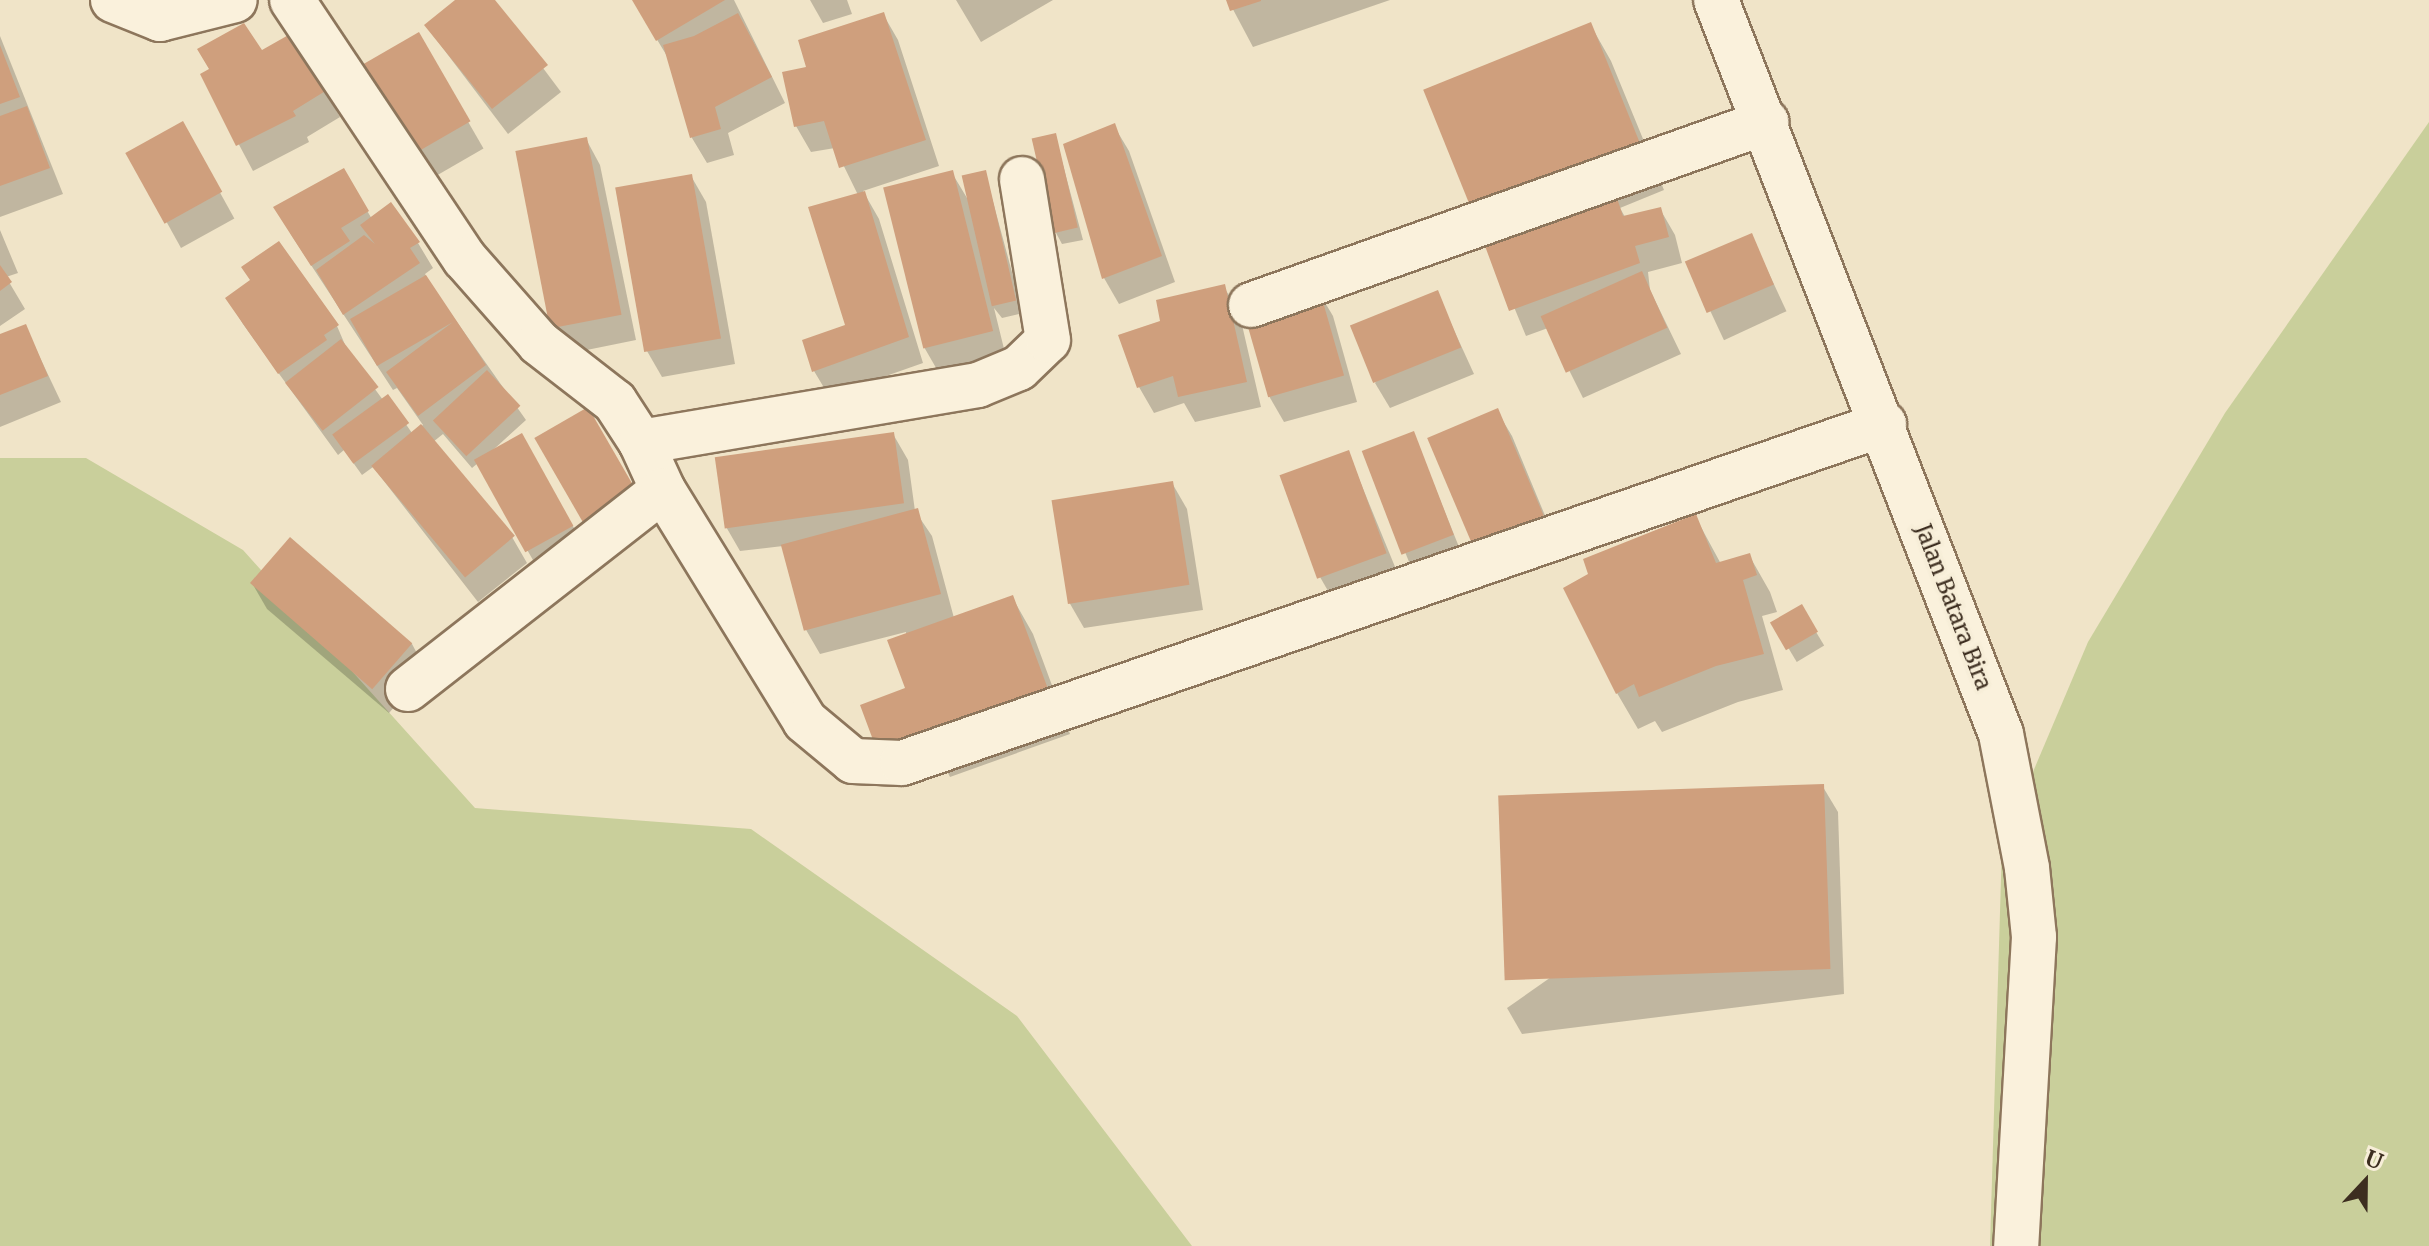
<!DOCTYPE html>
<style>
body{margin:0}
#map{position:relative;width:2429px;height:1246px;overflow:hidden;background:#f0e4c8;font-family:Merriweather,serif}
div>[style]{position:absolute}
.green>*{inset:0;background:#c9cf9b}
.shadow>*{inset:0;background:#0003;transform-origin:0 0}
.building>*{inset:0;background:#cf9f7d;transform-origin:0 0}
.roads{filter:drop-shadow(2px 0 #8d765c) drop-shadow(-2px 0 #8d765c) drop-shadow(0 2px #8d765c) drop-shadow(0 -2px #8d765c)}
.street>*{height:44px;margin:-22px;padding:0 22px;transform-origin:22px;border-radius:22px;background:#faf1dc}
.secondary>*{height:44px;margin:-22px;padding:0 22px;transform-origin:22px;border-radius:22px;background:#faf1dc}
span{translate:-50% -50%;white-space:nowrap;text-align:center;line-height:1.15;-webkit-text-stroke:7px #f7eed8;paint-order:stroke}
.street-label{font-size:22px;color:#3d2e20}
.north{position:absolute;left:2325px;top:1142px;width:80px;height:80px;-webkit-text-stroke:6px #f7eed8;paint-order:stroke;rotate:22deg;font-size:22px;font-weight:700;line-height:32px;text-align:center;color:#3d2e20}
.north::after{content:'';display:block;margin:auto;width:28px;height:36px;background:#3d2e20;clip-path:polygon(50% 0,100% 100%,50% 72%,0 100%)}
</style>
<div id="map">
<div class="green">
<div style="clip-path:polygon(2429px 122px,2429px 1246px,1990px 1246px,2002px 845px,2088px 642px,2225px 413px)"></div>
<div style="clip-path:polygon(0 458px,86px 458px,243px 550px,475px 808px,751px 829px,1017px 1016px,1192px 1246px,0 1246px)"></div>
</div>
<div class="shadow">
<div style="clip-path:polygon(458px 0,492px 0,561px 92px,508px 134px,426px 26px)"></div>
<div style="clip-path:polygon(633px 0,734px 0,785px 103px,728px 133px,734px 155px,707px 163px,692px 138px,670px 61px)"></div>
<div style="clip-path:polygon(810px 0,847px 0,852px 14px,823px 23px)"></div>
<div style="clip-path:polygon(956px 0,1053px 0,981px 42px)"></div>
<div style="clip-path:polygon(1228px 0,1390px 0,1253px 47px)"></div>
<div style="clip-path:polygon(883px 14px,898px 40px,939px 166px,863px 191px,879px 219px,923px 363px,829px 396px,814px 371px,848px 326px,858px 195px,835px 148px,811px 152px,796px 126px,809px 69px)"></div>
<div style="clip-path:polygon(1590px 24px,1611px 61px,1664px 190px,1620px 208px,1625px 217px,1660px 209px,1675px 235px,1682px 263px,1648px 272px,1650px 290px,1681px 354px,1583px 398px,1548px 328px,1526px 336px,1478px 220px)"></div>
<div style="clip-path:polygon(291px 35px,340px 117px,307px 137px,309px 142px,253px 171px,202px 75px,262px 53px)"></div>
<div style="left:418px;top:35px;width:131px;height:61px;rotate:60deg"></div>
<div style="clip-path:polygon(0 36px,63px 194px,0 217px)"></div>
<div style="left:182px;top:124px;width:108px;height:61px;rotate:61deg"></div>
<div style="clip-path:polygon(1114px 126px,1129px 151px,1175px 282px,1119px 304px,1104px 278px,1065px 146px)"></div>
<div style="clip-path:polygon(1055px 135px,1083px 240px,1062px 244px,1055px 231px)"></div>
<div style="clip-path:polygon(586px 139px,600px 165px,636px 340px,567px 354px,553px 328px)"></div>
<div style="clip-path:polygon(343px 171px,372px 219px,418px 243px,433px 268px,425px 274px,433px 288px,526px 420px,493px 450px,522px 436px,587px 551px,542px 576px,478px 463px,472px 468px,443px 434px,433px 442px,512px 537px,527px 563px,478px 602px,373px 467px,362px 475px,344px 450px,338px 455px,243px 324px,228px 299px,337px 326px,349px 354px,383px 400px,387px 397px,412px 433px,423px 425px,397px 388px,393px 390px,290px 233px)"></div>
<div style="clip-path:polygon(985px 172px,1023px 313px,1002px 318px,994px 308px,1006px 357px,939px 373px,924px 347px,952px 173px,967px 198px)"></div>
<div style="clip-path:polygon(691px 176px,706px 202px,735px 364px,662px 377px,647px 351px)"></div>
<div style="clip-path:polygon(0 230px,18px 273px,6px 277px,25px 309px,0 326px)"></div>
<div style="left:1751px;top:235px;width:84px;height:69px;rotate:65deg"></div>
<div style="clip-path:polygon(1224px 287px,1239px 312px,1261px 407px,1195px 422px,1184px 403px,1154px 413px,1139px 387px)"></div>
<div style="clip-path:polygon(1318px 291px,1333px 316px,1357px 402px,1284px 422px,1269px 396px)"></div>
<div style="clip-path:polygon(1437px 293px,1474px 374px,1390px 408px,1375px 383px)"></div>
<div style="clip-path:polygon(25px 326px,61px 402px,0 427px,0 336px)"></div>
<div style="clip-path:polygon(1497px 411px,1512px 436px,1556px 542px,1474px 544px)"></div>
<div style="left:1413px;top:433px;width:139px;height:52px;rotate:68deg"></div>
<div style="clip-path:polygon(893px 434px,908px 460px,915px 511px,932px 536px,954px 618px,1012px 597px,1033px 634px,1070px 734px,950px 777px,945px 767px,878px 747px,908px 690px,906px 632px,820px 654px,805px 628px,783px 546px,740px 551px,725px 525px)"></div>
<div style="clip-path:polygon(1348px 452px,1400px 579px,1335px 603px,1320px 577px)"></div>
<div style="clip-path:polygon(1172px 483px,1187px 509px,1203px 610px,1084px 628px,1069px 602px)"></div>
<div style="clip-path:polygon(1695px 516px,1721px 564px,1749px 555px,1770px 592px,1777px 612px,1762px 616px,1783px 690px,1738px 702px,1662px 732px,1655px 721px,1638px 729px,1617px 693px)"></div>
<div style="clip-path:polygon(252px 583px,412px 644px,426px 670px,389px 713px,267px 609px)"></div>
<div style="left:1801px;top:607px;width:45px;height:32px;rotate:59deg"></div>
<div style="clip-path:polygon(1823px 787px,1838px 812px,1844px 994px,1522px 1034px,1507px 1008px)"></div>
</div>
<div class="building">
<div style="clip-path:polygon(455px 0,495px 0,548px 65px,492px 109px,424px 25px)"></div>
<div style="clip-path:polygon(632px 0,725px 0,656px 41px)"></div>
<div style="clip-path:polygon(1226px 0,1261px 0,1261px 1px,1230px 11px)"></div>
<div style="clip-path:polygon(884px 12px,926px 140px,839px 168px,824px 121px,794px 127px,782px 72px,806px 67px,798px 40px)"></div>
<div style="clip-path:polygon(738px 13px,772px 77px,715px 107px,721px 129px,690px 138px,663px 45px,694px 36px)"></div>
<div style="left:1591px;top:22px;width:141px;height:181px;rotate:68deg"></div>
<div style="clip-path:polygon(244px 23px,262px 50px,292px 33px,327px 90px,293px 111px,296px 116px,236px 146px,200px 74px,209px 69px,197px 49px)"></div>
<div style="left:419px;top:32px;width:103px;height:66px;rotate:60deg"></div>
<div style="clip-path:polygon(0 45px,20px 97px,0 104px)"></div>
<div style="clip-path:polygon(27px 106px,50px 168px,0 186px,0 116px)"></div>
<div style="left:183px;top:121px;width:81px;height:66px;rotate:61deg"></div>
<div style="clip-path:polygon(1115px 123px,1162px 256px,1102px 279px,1063px 144px)"></div>
<div style="left:1056px;top:133px;width:97px;height:25px;rotate:77deg"></div>
<div style="left:587px;top:137px;width:181px;height:73px;rotate:79deg"></div>
<div style="clip-path:polygon(344px 168px,369px 211px,341px 228px,350px 241px,311px 266px,273px 207px)"></div>
<div style="left:953px;top:170px;width:166px;height:72px;rotate:76deg"></div>
<div style="left:986px;top:170px;width:134px;height:25px;rotate:77deg"></div>
<div style="left:692px;top:174px;width:167px;height:78px;rotate:80deg"></div>
<div style="clip-path:polygon(865px 191px,909px 337px,812px 372px,802px 340px,845px 325px,808px 207px)"></div>
<div style="clip-path:polygon(1617px 198px,1623px 216px,1661px 207px,1669px 237px,1635px 246px,1640px 263px,1509px 311px,1485px 246px)"></div>
<div style="clip-path:polygon(391px 202px,420px 242px,410px 248px,420px 263px,343px 315px,316px 270px,364px 235px,375px 244px,360px 225px)"></div>
<div style="left:1752px;top:233px;width:56px;height:73px;rotate:67deg"></div>
<div style="clip-path:polygon(279px 241px,339px 325px,324px 335px,327px 340px,278px 374px,225px 298px,250px 280px,241px 267px)"></div>
<div style="clip-path:polygon(0 265px,12px 282px,0 291px)"></div>
<div style="left:1642px;top:271px;width:62px;height:111px;rotate:66deg"></div>
<div style="clip-path:polygon(426px 275px,486px 365px,418px 416px,386px 372px,453px 322px,377px 366px,350px 319px)"></div>
<div style="clip-path:polygon(1225px 284px,1247px 382px,1178px 397px,1173px 376px,1137px 388px,1118px 335px,1160px 321px,1156px 300px)"></div>
<div style="left:1319px;top:288px;width:91px;height:79px;rotate:74deg"></div>
<div style="left:1438px;top:290px;width:62px;height:95px;rotate:68deg"></div>
<div style="clip-path:polygon(26px 324px,48px 376px,0 395px,0 334px)"></div>
<div style="left:341px;top:339px;width:61px;height:71px;rotate:52deg"></div>
<div style="left:487px;top:370px;width:49px;height:74px;rotate:47deg"></div>
<div style="left:388px;top:394px;width:36px;height:69px;rotate:54deg"></div>
<div style="left:588px;top:407px;width:107px;height:62px;rotate:60deg"></div>
<div style="left:1498px;top:408px;width:117px;height:77px;rotate:67deg"></div>
<div style="left:421px;top:424px;width:146px;height:65px;rotate:50deg"></div>
<div style="left:1414px;top:431px;width:111px;height:56px;rotate:69deg"></div>
<div style="left:894px;top:432px;width:72px;height:181px;rotate:82deg"></div>
<div style="left:522px;top:433px;width:106px;height:55px;rotate:61deg"></div>
<div style="left:1349px;top:450px;width:110px;height:74px;rotate:70deg"></div>
<div style="left:1173px;top:481px;width:105px;height:123px;rotate:81deg"></div>
<div style="left:918px;top:508px;width:89px;height:142px;rotate:75deg"></div>
<div style="clip-path:polygon(1696px 514px,1716px 563px,1750px 553px,1757px 575px,1743px 580px,1764px 654px,1716px 666px,1639px 697px,1634px 684px,1616px 694px,1563px 588px,1588px 574px,1583px 559px)"></div>
<div style="left:290px;top:537px;width:162px;height:61px;rotate:41deg"></div>
<div style="clip-path:polygon(1013px 595px,1051px 697px,927px 741px,923px 731px,876px 748px,860px 705px,905px 688px,887px 640px)"></div>
<div style="left:1802px;top:604px;width:32px;height:37px;rotate:60deg"></div>
<div style="left:1824px;top:784px;width:185px;height:326px;rotate:88deg"></div>
</div>
<div class="roads">
<div class="street">
<div style="left:113px;top:0;width:51px;rotate:22deg"></div>
<div style="left:160px;top:19px;width:77px;rotate:-14.2deg"></div>
<div style="left:292px;top:0;width:311px;rotate:56.3deg"></div>
<div style="left:465px;top:259px;width:112px;rotate:48.6deg"></div>
<div style="left:539px;top:343px;width:96px;rotate:37.8deg"></div>
<div style="left:615px;top:402px;width:48px;rotate:57deg"></div>
<div style="left:641px;top:442px;width:53px;rotate:65.4deg"></div>
<div style="left:1251px;top:305px;width:547px;rotate:-19.56deg"></div>
<div style="left:641px;top:442px;width:342px;rotate:-9.6deg"></div>
<div style="left:978px;top:385px;width:44px;rotate:-22.5deg"></div>
<div style="left:1019px;top:368px;width:40px;rotate:-44deg"></div>
<div style="left:1048px;top:340px;width:163px;rotate:-99.2deg"></div>
<div style="left:408px;top:689px;width:323px;rotate:-38deg"></div>
<div style="left:663px;top:490px;width:271px;rotate:58.4deg"></div>
<div style="left:805px;top:721px;width:62px;rotate:39.8deg"></div>
<div style="left:853px;top:761px;width:49px;rotate:2.3deg"></div>
<div style="left:902px;top:763px;width:1039px;rotate:-19.05deg"></div>
</div>
<div class="secondary">
<div style="left:1716px;top:0;width:787px;rotate:68.78deg"></div>
<div style="left:2001px;top:734px;width:136px;rotate:79deg"></div>
<div style="left:2027px;top:868px;width:69px;rotate:84.2deg"></div>
<div style="left:2034px;top:937px;width:310px;rotate:93.3deg"></div>
</div>
</div>
<div class="street-label">
<span style="left:1953px;top:607px;rotate:69deg">Jalan Batara Bira</span>
</div>
<div class="north">U</div>
</div>
